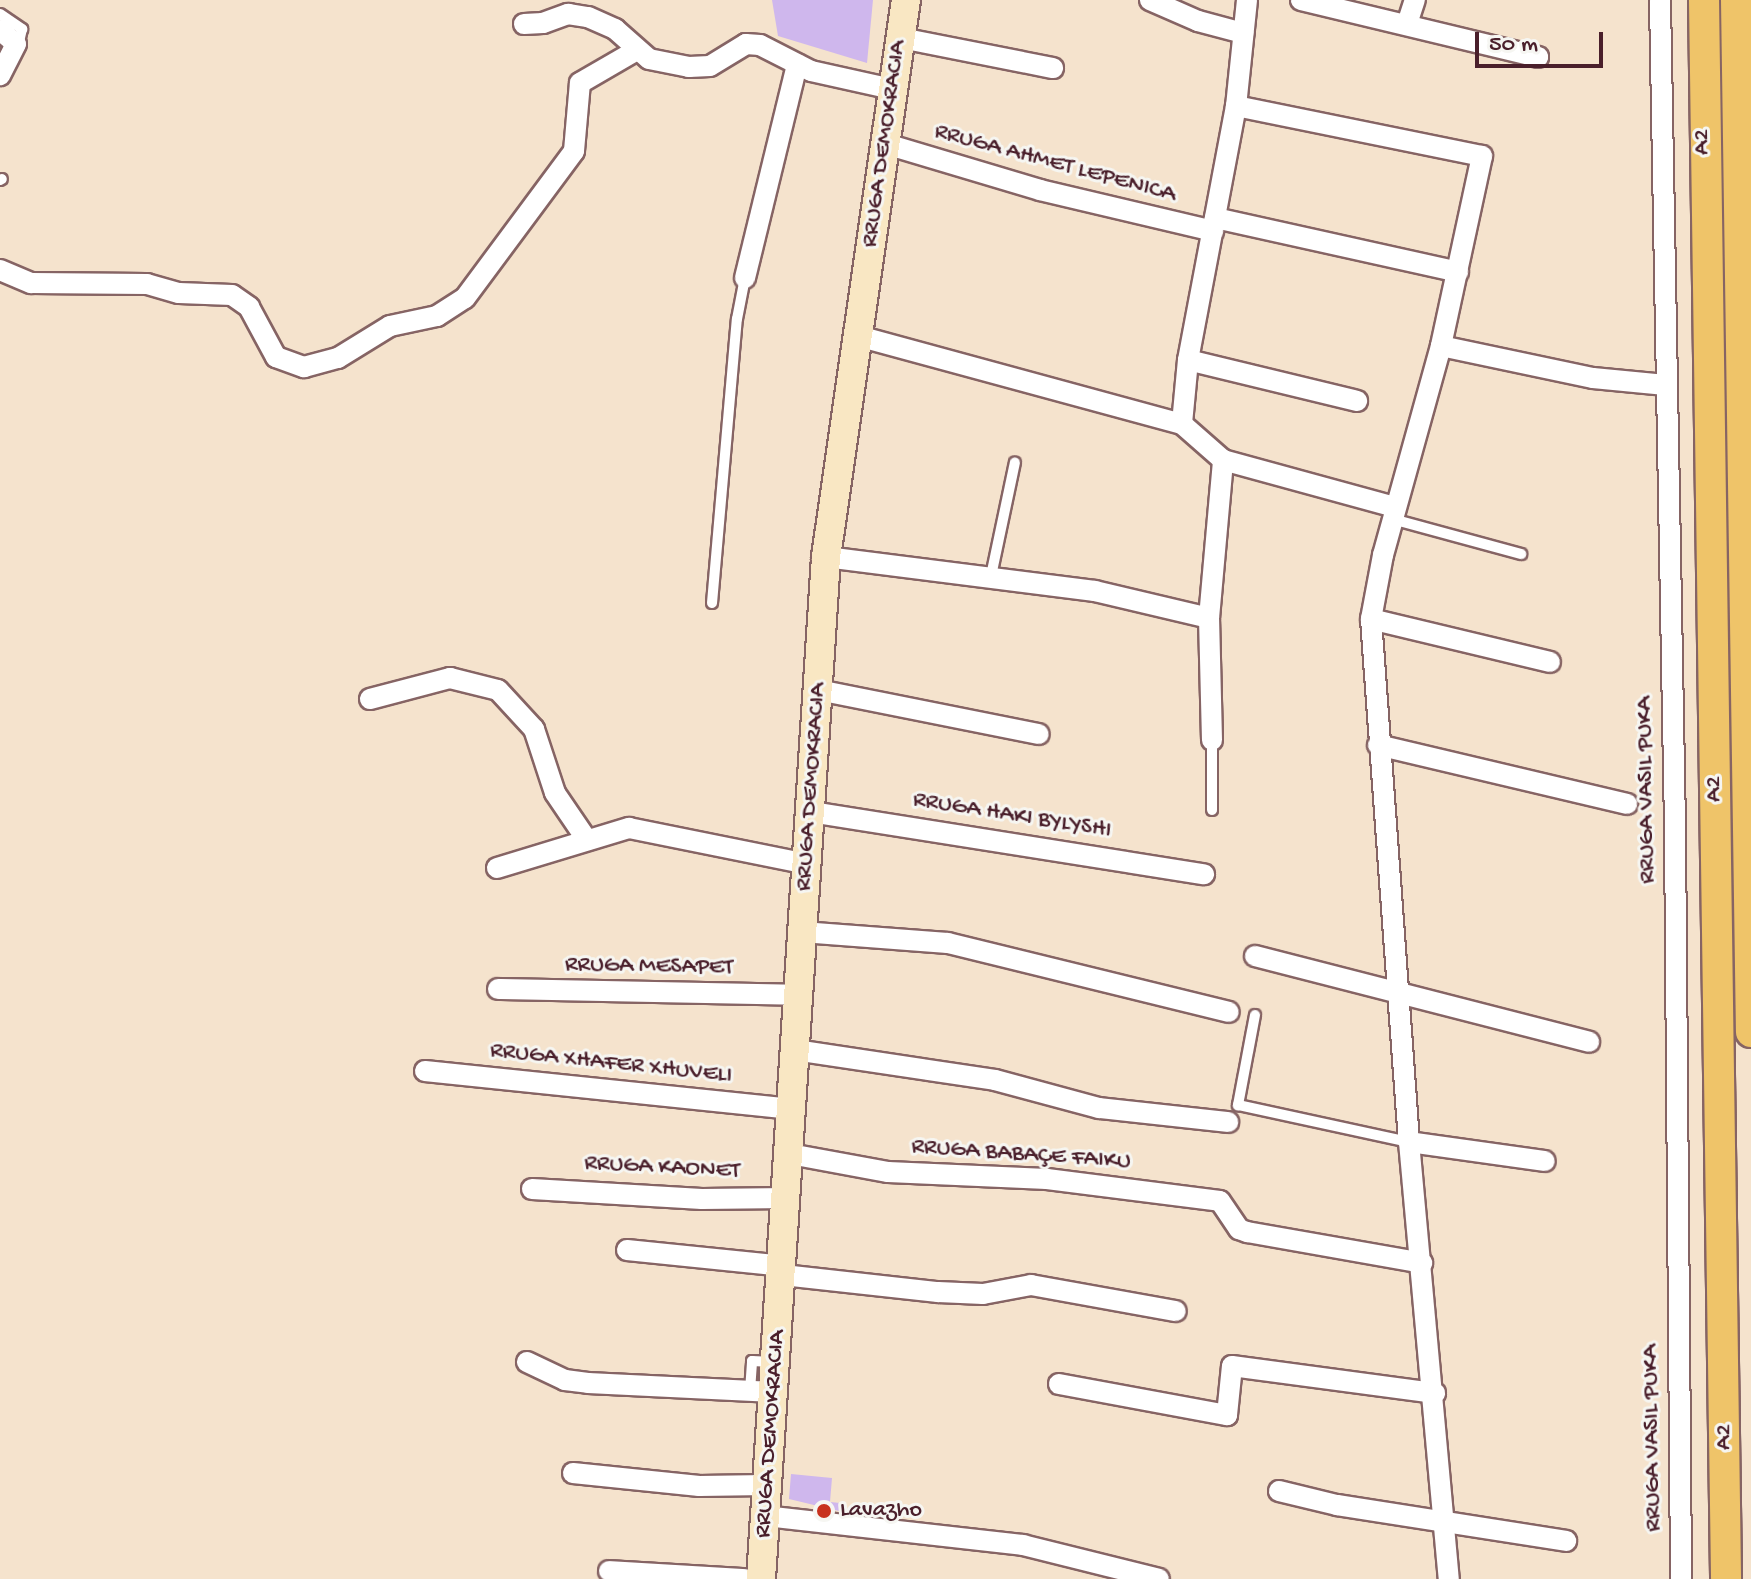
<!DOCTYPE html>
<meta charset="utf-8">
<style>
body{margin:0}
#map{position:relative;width:1751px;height:1579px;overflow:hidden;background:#f5e3cd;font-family:"Gochi Hand",sans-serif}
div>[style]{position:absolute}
.building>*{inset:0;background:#cfb7ed}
.roads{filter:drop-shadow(2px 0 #866464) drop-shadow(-2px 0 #866464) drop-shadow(0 2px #866464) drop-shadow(0 -2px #866464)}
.service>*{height:10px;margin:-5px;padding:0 5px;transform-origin:5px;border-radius:5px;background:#fff}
.minor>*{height:20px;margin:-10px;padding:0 10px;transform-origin:10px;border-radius:10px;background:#fff}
.secondary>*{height:28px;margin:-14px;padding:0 14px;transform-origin:14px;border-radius:14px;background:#f9e7c3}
.primary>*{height:30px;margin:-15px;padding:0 15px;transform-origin:15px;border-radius:15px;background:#efc469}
.dots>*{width:22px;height:22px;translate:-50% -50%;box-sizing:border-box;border:4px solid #f6f6f2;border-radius:50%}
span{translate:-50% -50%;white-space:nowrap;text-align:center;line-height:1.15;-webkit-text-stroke:6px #f6f6f2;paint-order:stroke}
.street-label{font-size:24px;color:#4a1f2b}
.poi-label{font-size:24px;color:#4a1f2b}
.left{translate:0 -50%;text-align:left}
.scale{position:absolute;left:1475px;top:32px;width:128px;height:36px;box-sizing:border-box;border:4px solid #4a1f2b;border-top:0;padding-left:10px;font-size:24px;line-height:28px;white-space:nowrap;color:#4a1f2b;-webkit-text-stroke:6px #f6f6f2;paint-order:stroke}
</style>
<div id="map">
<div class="building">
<div style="clip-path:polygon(772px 0,873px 0,867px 63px,778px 36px)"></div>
<div style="clip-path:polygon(791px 1474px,832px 1478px,830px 1502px,840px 1503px,839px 1511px,789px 1499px)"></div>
</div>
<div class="roads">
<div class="service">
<div style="left:0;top:14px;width:27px;rotate:34deg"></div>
<div style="left:22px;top:29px;width:18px;rotate:103deg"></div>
<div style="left:0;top:180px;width:2px;rotate:-27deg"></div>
<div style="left:1392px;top:519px;width:134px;rotate:15.2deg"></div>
<div style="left:991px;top:576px;width:116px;rotate:-78.1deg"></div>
<div style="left:712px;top:603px;width:285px;rotate:-85deg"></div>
<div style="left:737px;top:319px;width:42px;rotate:-79deg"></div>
<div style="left:1212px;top:740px;width:70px;rotate:90deg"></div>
<div style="left:1255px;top:1015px;width:92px;rotate:100.7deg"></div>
<div style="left:1238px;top:1105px;width:175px;rotate:12.2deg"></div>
<div style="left:750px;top:1391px;width:30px;rotate:-86deg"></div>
<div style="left:752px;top:1361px;width:21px;rotate:3deg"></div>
</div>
<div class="minor">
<div style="left:1150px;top:0;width:52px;rotate:23.6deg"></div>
<div style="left:1198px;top:21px;width:47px;rotate:14.9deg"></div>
<div style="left:1247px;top:0;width:107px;rotate:95.9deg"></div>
<div style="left:1236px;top:106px;width:258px;rotate:100.7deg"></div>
<div style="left:1188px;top:360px;width:64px;rotate:95.4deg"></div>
<div style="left:1182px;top:424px;width:55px;rotate:41.3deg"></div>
<div style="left:1223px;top:460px;width:178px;rotate:15.3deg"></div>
<div style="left:1301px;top:0;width:244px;rotate:13.5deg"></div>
<div style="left:1660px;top:0;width:829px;rotate:88.96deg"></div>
<div style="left:1675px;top:829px;width:750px;rotate:89.54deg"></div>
<div style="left:524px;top:24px;width:19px;rotate:-3deg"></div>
<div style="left:543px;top:23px;width:27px;rotate:-20deg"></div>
<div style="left:568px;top:14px;width:20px;rotate:9deg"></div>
<div style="left:588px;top:17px;width:30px;rotate:24deg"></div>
<div style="left:615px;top:29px;width:45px;rotate:41.4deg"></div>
<div style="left:649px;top:59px;width:41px;rotate:11.3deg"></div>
<div style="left:689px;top:67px;width:21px;rotate:-3deg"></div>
<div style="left:710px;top:66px;width:42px;rotate:-31.4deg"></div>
<div style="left:746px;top:44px;width:14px;rotate:4deg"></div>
<div style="left:760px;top:45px;width:57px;rotate:27deg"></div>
<div style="left:811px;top:71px;width:83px;rotate:12.5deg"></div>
<div style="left:1407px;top:24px;width:25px;rotate:-72deg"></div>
<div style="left:0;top:30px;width:21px;rotate:41deg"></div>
<div style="left:16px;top:44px;width:35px;rotate:117deg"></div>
<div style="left:901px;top:38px;width:155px;rotate:11.2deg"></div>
<div style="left:1236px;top:106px;width:251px;rotate:11.5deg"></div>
<div style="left:1482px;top:156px;width:194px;rotate:102.2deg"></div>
<div style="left:1441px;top:346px;width:217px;rotate:105.5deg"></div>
<div style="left:1383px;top:555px;width:65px;rotate:100.6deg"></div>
<div style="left:1371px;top:619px;width:524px;rotate:85.84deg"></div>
<div style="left:1409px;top:1142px;width:439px;rotate:84.8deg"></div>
<div style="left:886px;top:144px;width:161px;rotate:16.6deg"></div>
<div style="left:1040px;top:190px;width:178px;rotate:13.3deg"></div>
<div style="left:1215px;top:218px;width:249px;rotate:12.5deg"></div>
<div style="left:0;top:270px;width:34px;rotate:23deg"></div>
<div style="left:31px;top:283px;width:116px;rotate:0.5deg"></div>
<div style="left:147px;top:284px;width:33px;rotate:16deg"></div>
<div style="left:179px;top:293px;width:53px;rotate:2.2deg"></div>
<div style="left:232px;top:295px;width:21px;rotate:35deg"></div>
<div style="left:249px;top:307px;width:57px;rotate:61.6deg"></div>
<div style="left:276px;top:357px;width:30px;rotate:20deg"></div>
<div style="left:304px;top:367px;width:35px;rotate:-15deg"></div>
<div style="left:338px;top:358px;width:61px;rotate:-31.6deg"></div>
<div style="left:390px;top:326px;width:48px;rotate:-12deg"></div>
<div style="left:437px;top:316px;width:33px;rotate:-33deg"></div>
<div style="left:465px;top:298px;width:183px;rotate:-53.4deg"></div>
<div style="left:574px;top:151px;width:68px;rotate:-85deg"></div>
<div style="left:580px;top:83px;width:66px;rotate:-30.1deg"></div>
<div style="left:745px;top:278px;width:220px;rotate:-76.3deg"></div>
<div style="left:858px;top:336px;width:336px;rotate:15.2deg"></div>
<div style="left:1441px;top:346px;width:155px;rotate:11.9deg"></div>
<div style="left:1593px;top:378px;width:73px;rotate:5.5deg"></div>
<div style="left:1188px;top:360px;width:174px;rotate:13.6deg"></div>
<div style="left:826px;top:557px;width:271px;rotate:7.2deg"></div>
<div style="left:1095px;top:591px;width:117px;rotate:13.3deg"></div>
<div style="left:1371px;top:619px;width:184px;rotate:13.5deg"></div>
<div style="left:818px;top:690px;width:225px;rotate:11.3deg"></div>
<div style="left:370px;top:699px;width:83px;rotate:-14.7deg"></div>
<div style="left:450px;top:678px;width:49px;rotate:14deg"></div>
<div style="left:498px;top:690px;width:53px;rotate:47.3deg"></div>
<div style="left:534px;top:729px;width:67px;rotate:71.8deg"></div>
<div style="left:555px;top:793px;width:57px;rotate:55.8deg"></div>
<div style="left:1212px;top:740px;width:122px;rotate:-91.4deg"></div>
<div style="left:1209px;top:618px;width:159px;rotate:-84.9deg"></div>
<div style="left:1378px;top:745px;width:256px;rotate:13.3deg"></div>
<div style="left:811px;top:812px;width:398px;rotate:9deg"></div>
<div style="left:497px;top:868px;width:138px;rotate:-16.9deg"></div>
<div style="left:629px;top:828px;width:182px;rotate:11.4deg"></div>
<div style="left:802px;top:932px;width:146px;rotate:4.3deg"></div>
<div style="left:948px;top:943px;width:289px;rotate:13.8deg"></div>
<div style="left:1255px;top:956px;width:345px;rotate:14.4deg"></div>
<div style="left:498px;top:989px;width:300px;rotate:1.1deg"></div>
<div style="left:795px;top:1050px;width:202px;rotate:8.5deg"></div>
<div style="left:995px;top:1080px;width:108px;rotate:15.1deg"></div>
<div style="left:1099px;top:1108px;width:130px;rotate:6.2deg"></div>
<div style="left:425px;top:1071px;width:369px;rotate:5.9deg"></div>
<div style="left:1409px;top:1142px;width:137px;rotate:8deg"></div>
<div style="left:790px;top:1154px;width:100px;rotate:10.4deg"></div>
<div style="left:888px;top:1172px;width:159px;rotate:2.5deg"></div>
<div style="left:1047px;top:1179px;width:174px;rotate:7.2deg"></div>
<div style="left:1220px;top:1201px;width:34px;rotate:56deg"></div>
<div style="left:1239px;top:1229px;width:9px;rotate:21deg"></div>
<div style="left:1247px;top:1232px;width:178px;rotate:10deg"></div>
<div style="left:532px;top:1189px;width:170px;rotate:3.4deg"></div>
<div style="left:702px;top:1199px;width:86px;rotate:-0.7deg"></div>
<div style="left:627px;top:1250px;width:158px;rotate:5.8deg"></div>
<div style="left:783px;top:1275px;width:156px;rotate:6.3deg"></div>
<div style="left:938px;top:1292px;width:45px;rotate:2.5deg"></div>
<div style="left:983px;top:1294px;width:49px;rotate:-10.6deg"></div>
<div style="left:1031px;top:1285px;width:147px;rotate:10.2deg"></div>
<div style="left:527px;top:1362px;width:42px;rotate:25.3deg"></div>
<div style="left:565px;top:1380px;width:23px;rotate:7deg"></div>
<div style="left:588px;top:1383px;width:186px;rotate:2.8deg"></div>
<div style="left:1059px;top:1384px;width:171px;rotate:10.5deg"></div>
<div style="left:1227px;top:1415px;width:49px;rotate:-84.2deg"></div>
<div style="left:1232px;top:1366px;width:205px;rotate:7.6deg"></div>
<div style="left:573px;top:1473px;width:127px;rotate:5.9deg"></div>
<div style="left:699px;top:1486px;width:68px;rotate:-0.8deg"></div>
<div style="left:1279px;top:1491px;width:60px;rotate:13.6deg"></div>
<div style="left:1337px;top:1505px;width:232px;rotate:8.9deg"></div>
<div style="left:765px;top:1516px;width:260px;rotate:6.4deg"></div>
<div style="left:1023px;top:1545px;width:140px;rotate:14deg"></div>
<div style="left:609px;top:1571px;width:136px;rotate:3.4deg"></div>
</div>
<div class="secondary">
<div style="left:761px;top:1579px;width:1024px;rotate:-86.36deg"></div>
<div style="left:826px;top:557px;width:563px;rotate:-81.83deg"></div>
</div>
<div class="primary">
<div style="left:1704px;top:0;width:1579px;rotate:89.2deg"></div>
<div style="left:1736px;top:0;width:1032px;rotate:89.17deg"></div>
</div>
</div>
<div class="dots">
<div style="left:824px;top:1511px;background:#c8321e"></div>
</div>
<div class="street-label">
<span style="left:1703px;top:142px;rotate:-91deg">A2</span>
<span style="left:885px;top:144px;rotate:-82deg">RRUGA DEMOKRACIA</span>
<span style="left:1055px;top:164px;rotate:15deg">RRUGA AHMET LEPENICA</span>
<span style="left:812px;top:787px;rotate:-86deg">RRUGA DEMOKRACIA</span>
<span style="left:1715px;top:789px;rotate:-91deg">A2</span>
<span style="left:1647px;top:790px;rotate:-91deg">RRUGA VASIL PUKA</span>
<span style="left:1012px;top:816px;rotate:9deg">RRUGA HAKI BYLYSHI</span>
<span style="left:649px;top:967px;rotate:1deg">RRUGA MESAPET</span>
<span style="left:611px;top:1064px;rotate:6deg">RRUGA XHAFER XHUVELI</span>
<span style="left:1021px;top:1155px;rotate:4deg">RRUGA BABAÇE FAIKU</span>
<span style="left:662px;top:1168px;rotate:3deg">RRUGA KAONET</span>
<span style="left:771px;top:1434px;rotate:-86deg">RRUGA DEMOKRACIA</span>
<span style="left:1725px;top:1437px;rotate:-90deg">A2</span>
<span style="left:1653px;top:1438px;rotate:-91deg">RRUGA VASIL PUKA</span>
</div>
<div class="poi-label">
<span class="left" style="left:840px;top:1511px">Lavazho</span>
</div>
<div class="scale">50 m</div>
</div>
